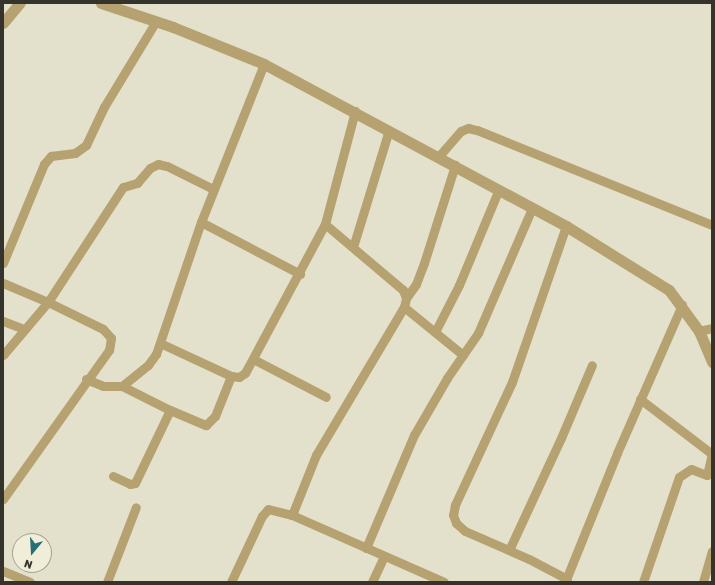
<!DOCTYPE html>
<style>
body{margin:0}
#map{position:relative;width:715px;height:585px;overflow:hidden;background:#e3e0cc;font-family:Rubik,sans-serif}
div>[style]{position:absolute}
.minor>*{height:9px;margin:-4.5px;padding:0 4.5px;transform-origin:4.5px;border-radius:4.5px;background:#b5a270}
.tertiary>*{height:11px;margin:-5.5px;padding:0 5.5px;transform-origin:5.5px;border-radius:5.5px;background:#b5a270}
span{translate:-50% -50%;white-space:nowrap;text-align:center;line-height:1.15;-webkit-text-stroke:3px #f0edd9;paint-order:stroke}
.frame{position:absolute;inset:0;border:4px solid #35342c;pointer-events:none}
.north{position:absolute;left:12px;top:533px;width:40px;height:40px;box-sizing:border-box;background:#f0edd9;border:1px solid #a5a394;border-radius:50%;rotate:198deg;font-size:11px;font-weight:700;line-height:16px;text-align:center;color:#35342c}
.north::after{content:'';display:block;margin:auto;width:14px;height:18px;background:#257073;clip-path:polygon(50% 0,100% 100%,50% 72%,0 100%)}
</style>
<div id="map">
<div class="minor">
<div style="left:439px;top:156px;width:33px;rotate:-49deg"></div>
<div style="left:461px;top:131px;width:8px;rotate:-23deg"></div>
<div style="left:468px;top:128px;width:9px;rotate:13deg"></div>
<div style="left:477px;top:130px;width:253px;rotate:22deg"></div>
<div style="left:201px;top:222px;width:112px;rotate:27.7deg"></div>
<div style="left:566px;top:226px;width:165px;rotate:109.1deg"></div>
<div style="left:512px;top:382px;width:136px;rotate:114.9deg"></div>
<div style="left:455px;top:505px;width:10px;rotate:101deg"></div>
<div style="left:453px;top:515px;width:9px;rotate:69deg"></div>
<div style="left:456px;top:523px;width:12px;rotate:42deg"></div>
<div style="left:465px;top:531px;width:70px;rotate:23.6deg"></div>
<div style="left:529px;top:559px;width:43px;rotate:27.8deg"></div>
<div style="left:353px;top:247px;width:122px;rotate:-72.9deg"></div>
<div style="left:3px;top:263px;width:107px;rotate:-67.5deg"></div>
<div style="left:44px;top:164px;width:11px;rotate:-49deg"></div>
<div style="left:51px;top:156px;width:24px;rotate:-7deg"></div>
<div style="left:75px;top:153px;width:14px;rotate:-36deg"></div>
<div style="left:86px;top:145px;width:42px;rotate:-64.7deg"></div>
<div style="left:104px;top:107px;width:100px;rotate:-58.8deg"></div>
<div style="left:3px;top:283px;width:49px;rotate:22.9deg"></div>
<div style="left:48px;top:302px;width:61px;rotate:26.1deg"></div>
<div style="left:103px;top:329px;width:12px;rotate:48deg"></div>
<div style="left:111px;top:338px;width:12px;rotate:99deg"></div>
<div style="left:109px;top:350px;width:183px;rotate:125.4deg"></div>
<div style="left:406px;top:298px;width:17px;rotate:-54deg"></div>
<div style="left:416px;top:284px;width:22px;rotate:-69deg"></div>
<div style="left:424px;top:263px;width:103px;rotate:-72.4deg"></div>
<div style="left:404px;top:307px;width:76px;rotate:39.1deg"></div>
<div style="left:3px;top:321px;width:22px;rotate:21deg"></div>
<div style="left:699px;top:331px;width:13px;rotate:-13deg"></div>
<div style="left:435px;top:332px;width:53px;rotate:-62.9deg"></div>
<div style="left:459px;top:285px;width:104px;rotate:-67.4deg"></div>
<div style="left:160px;top:343px;width:78px;rotate:24.9deg"></div>
<div style="left:231px;top:376px;width:8px;rotate:7deg"></div>
<div style="left:239px;top:377px;width:7px;rotate:-34deg"></div>
<div style="left:245px;top:373px;width:169px;rotate:-61.8deg"></div>
<div style="left:325px;top:224px;width:117px;rotate:-75.1deg"></div>
<div style="left:3px;top:355px;width:70px;rotate:-49.7deg"></div>
<div style="left:48px;top:302px;width:137px;rotate:-56.9deg"></div>
<div style="left:123px;top:187px;width:15px;rotate:-16deg"></div>
<div style="left:137px;top:183px;width:20px;rotate:-49deg"></div>
<div style="left:150px;top:168px;width:9px;rotate:-27deg"></div>
<div style="left:158px;top:164px;width:9px;rotate:13deg"></div>
<div style="left:167px;top:166px;width:51px;rotate:26.6deg"></div>
<div style="left:253px;top:359px;width:82px;rotate:27.5deg"></div>
<div style="left:86px;top:379px;width:18px;rotate:22deg"></div>
<div style="left:103px;top:386px;width:19px"></div>
<div style="left:122px;top:386px;width:33px;rotate:-39deg"></div>
<div style="left:148px;top:365px;width:14px;rotate:-54deg"></div>
<div style="left:156px;top:354px;width:139px;rotate:-71.2deg"></div>
<div style="left:201px;top:222px;width:170px;rotate:-68.3deg"></div>
<div style="left:122px;top:386px;width:54px;rotate:26.6deg"></div>
<div style="left:170px;top:410px;width:39px;rotate:23deg"></div>
<div style="left:206px;top:425px;width:13px;rotate:-45deg"></div>
<div style="left:215px;top:416px;width:43px;rotate:-68.2deg"></div>
<div style="left:640px;top:399px;width:91px;rotate:37.4deg"></div>
<div style="left:113px;top:476px;width:19px;rotate:25deg"></div>
<div style="left:130px;top:484px;width:5px;rotate:-11deg"></div>
<div style="left:135px;top:483px;width:81px;rotate:-64.4deg"></div>
<div style="left:292px;top:515px;width:65px;rotate:-68.2deg"></div>
<div style="left:316px;top:455px;width:172px;rotate:-59.3deg"></div>
<div style="left:404px;top:307px;width:9px;rotate:-77deg"></div>
<div style="left:406px;top:298px;width:9px;rotate:-111deg"></div>
<div style="left:403px;top:290px;width:102px;rotate:-139.8deg"></div>
<div style="left:366px;top:548px;width:123px;rotate:-67deg"></div>
<div style="left:414px;top:435px;width:66px;rotate:-59.9deg"></div>
<div style="left:447px;top:378px;width:55px;rotate:-55.4deg"></div>
<div style="left:478px;top:333px;width:136px;rotate:-66.6deg"></div>
<div style="left:509px;top:550px;width:123px;rotate:-65.1deg"></div>
<div style="left:561px;top:438px;width:79px;rotate:-67deg"></div>
<div style="left:3px;top:571px;width:29px;rotate:22deg"></div>
<div style="left:107px;top:582px;width:80px;rotate:-68.9deg"></div>
<div style="left:231px;top:582px;width:73px;rotate:-64.8deg"></div>
<div style="left:262px;top:516px;width:9px;rotate:-49deg"></div>
<div style="left:268px;top:509px;width:25px;rotate:14deg"></div>
<div style="left:292px;top:515px;width:166px;rotate:23.8deg"></div>
<div style="left:372px;top:582px;width:29px;rotate:-65deg"></div>
<div style="left:565px;top:582px;width:139px;rotate:-68deg"></div>
<div style="left:617px;top:453px;width:162px;rotate:-66.3deg"></div>
<div style="left:643px;top:582px;width:111px;rotate:-71.1deg"></div>
<div style="left:679px;top:477px;width:14px;rotate:-34deg"></div>
<div style="left:691px;top:469px;width:17px;rotate:21deg"></div>
<div style="left:707px;top:475px;width:22px;rotate:-77deg"></div>
<div style="left:703px;top:582px;width:32px;rotate:-74deg"></div>
</div>
<div class="tertiary">
<div style="left:101px;top:3px;width:76px;rotate:18.4deg"></div>
<div style="left:173px;top:27px;width:98px;rotate:22.1deg"></div>
<div style="left:264px;top:64px;width:343px;rotate:28.2deg"></div>
<div style="left:566px;top:226px;width:121px;rotate:31.9deg"></div>
<div style="left:669px;top:290px;width:51px;rotate:53.8deg"></div>
<div style="left:699px;top:331px;width:34px;rotate:67deg"></div>
<div style="left:3px;top:23px;width:26px;rotate:-50deg"></div>
</div>
<div class="frame"></div>
<div class="north">N</div>
</div>
